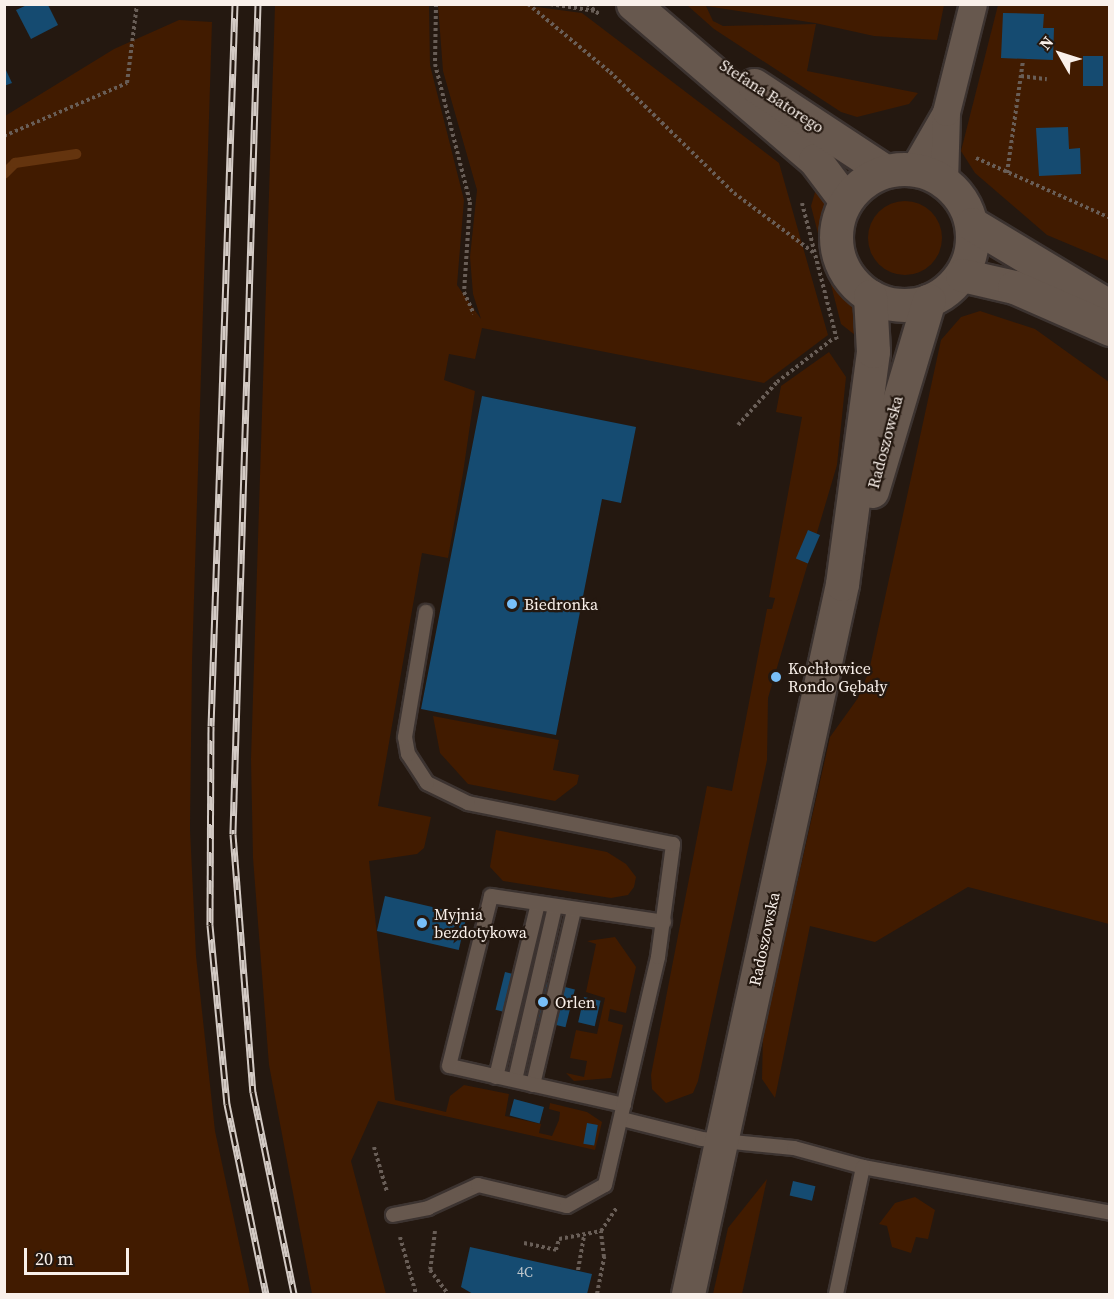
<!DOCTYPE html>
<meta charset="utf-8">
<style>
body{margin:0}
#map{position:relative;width:1114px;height:1299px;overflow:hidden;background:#241810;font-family:"Source Serif 4",serif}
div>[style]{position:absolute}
.green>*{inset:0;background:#411b00}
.round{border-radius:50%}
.stream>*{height:10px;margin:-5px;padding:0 5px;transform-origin:5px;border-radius:5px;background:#64340e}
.building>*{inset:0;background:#154b71;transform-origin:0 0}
.path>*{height:4px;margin-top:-2px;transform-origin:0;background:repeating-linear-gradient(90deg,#695e57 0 3px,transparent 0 6px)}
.roads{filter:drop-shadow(2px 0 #3c3330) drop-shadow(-2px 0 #3c3330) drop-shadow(0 2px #3c3330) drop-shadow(0 -2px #3c3330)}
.service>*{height:14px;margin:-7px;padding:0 7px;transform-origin:7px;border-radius:7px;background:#67584e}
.minor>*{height:27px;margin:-13.5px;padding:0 13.5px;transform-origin:13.5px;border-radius:13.5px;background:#67584e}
.tertiary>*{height:33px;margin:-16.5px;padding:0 16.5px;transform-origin:16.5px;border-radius:16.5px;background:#67584e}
.tertiary>.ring{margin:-16.5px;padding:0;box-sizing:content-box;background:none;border:33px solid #67584e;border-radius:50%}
.rail>*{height:7px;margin-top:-3.5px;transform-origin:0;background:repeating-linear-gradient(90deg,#241810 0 14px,#d3cac4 0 28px);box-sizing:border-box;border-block:2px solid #d3cac4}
.dots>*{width:16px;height:16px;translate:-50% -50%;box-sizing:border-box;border:3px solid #241810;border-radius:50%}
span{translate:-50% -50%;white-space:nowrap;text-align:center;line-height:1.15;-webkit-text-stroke:4.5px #241810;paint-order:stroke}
.number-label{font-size:14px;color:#c0c7cc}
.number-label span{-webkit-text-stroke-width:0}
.street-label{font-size:16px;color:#f9f0ea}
.poi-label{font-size:16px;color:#f9f0ea}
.left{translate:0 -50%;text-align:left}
.frame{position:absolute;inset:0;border:6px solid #f9f0ea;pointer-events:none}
.north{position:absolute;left:1030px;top:24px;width:60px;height:60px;-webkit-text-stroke:4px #241810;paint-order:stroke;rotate:309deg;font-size:16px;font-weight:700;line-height:24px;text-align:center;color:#f9f0ea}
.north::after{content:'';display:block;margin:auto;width:21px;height:27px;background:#f9f0ea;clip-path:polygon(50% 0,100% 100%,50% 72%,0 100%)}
.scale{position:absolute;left:24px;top:1248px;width:105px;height:27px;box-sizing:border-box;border:3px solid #f9f0ea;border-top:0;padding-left:8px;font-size:18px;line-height:21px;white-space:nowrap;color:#f9f0ea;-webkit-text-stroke:4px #241810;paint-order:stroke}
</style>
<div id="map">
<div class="green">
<div style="clip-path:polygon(275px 5px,429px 5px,430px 65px,464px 200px,457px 285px,481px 319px,473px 294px,470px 257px,477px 190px,443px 71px,438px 5px,522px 5px,582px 13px,779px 163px,828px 335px,764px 383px,482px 328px,475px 359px,449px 354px,444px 380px,475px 391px,463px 473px,448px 558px,422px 553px,378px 806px,431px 817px,424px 848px,417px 854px,369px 861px,395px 1100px,446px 1112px,450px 1096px,464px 1085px,509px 1094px,505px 1116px,541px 1124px,539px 1133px,552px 1136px,559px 1120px,560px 1112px,549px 1109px,550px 1103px,587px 1112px,602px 1122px,595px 1150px,378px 1101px,351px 1161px,386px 1294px,312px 1294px,269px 1065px,253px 858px,251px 759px)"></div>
<div style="clip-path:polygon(687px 5px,687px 4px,944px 5px,937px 40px,874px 36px,815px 23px,706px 6px,713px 21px,723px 26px,816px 24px,807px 71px,918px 93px,909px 104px,857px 117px,841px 112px,714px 29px)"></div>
<div style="clip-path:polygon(998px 5px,1109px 5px,1109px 261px,1047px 235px,975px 173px,961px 151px)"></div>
<div style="clip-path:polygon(179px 20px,212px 22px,192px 662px,190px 829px,196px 956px,215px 1131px,250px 1294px,5px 1294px,5px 116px,114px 49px)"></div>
<div style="clip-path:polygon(818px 182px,828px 213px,828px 260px,849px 295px,860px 339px,841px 324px,811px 206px)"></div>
<div class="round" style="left:868px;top:201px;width:74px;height:74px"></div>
<div style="clip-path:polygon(980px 311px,1035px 329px,1109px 382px,1109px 924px,968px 887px,875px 942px,810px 926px,775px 1098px,762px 1079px,763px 1034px,830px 737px,858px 698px,869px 671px,941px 340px,961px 317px)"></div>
<div style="clip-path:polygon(829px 352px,846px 377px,837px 465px,768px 698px,767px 760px,698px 1081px,693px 1093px,666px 1103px,652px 1089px,651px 1075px,707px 786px,732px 791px,767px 609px,772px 609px,775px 598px,769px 597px,802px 417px,776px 412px,781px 386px)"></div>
<div style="clip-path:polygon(433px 716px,559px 740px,553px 770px,579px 775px,577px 784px,555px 801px,468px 784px,440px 753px)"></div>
<div style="clip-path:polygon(496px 830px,607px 852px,626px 864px,636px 877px,634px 887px,628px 895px,611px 898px,503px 881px,490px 867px)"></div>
<div style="clip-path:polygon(615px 937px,636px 967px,626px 1013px,610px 1009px,608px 1021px,623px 1025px,611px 1078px,574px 1081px,566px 1073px,584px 1077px,587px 1061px,570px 1058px,576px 1030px,597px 1034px,605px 998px,586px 992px,596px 944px,587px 941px)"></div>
<div style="clip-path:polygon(767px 1179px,742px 1294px,713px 1294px,728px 1228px)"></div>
<div style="clip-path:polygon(915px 1197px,935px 1210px,928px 1239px,916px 1237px,911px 1253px,892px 1247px,887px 1226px,879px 1224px,895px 1203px)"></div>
</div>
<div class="stream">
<div style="left:4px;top:174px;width:16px;rotate:-45deg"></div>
<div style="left:15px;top:163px;width:62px;rotate:-8.4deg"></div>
</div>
<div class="building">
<div style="clip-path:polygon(27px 5px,48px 5px,58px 25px,31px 39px,16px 10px)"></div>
<div style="clip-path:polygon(1003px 13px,1044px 14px,1043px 28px,1054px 28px,1053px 60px,1001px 58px)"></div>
<div style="left:1083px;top:56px;width:20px;height:30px"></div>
<div style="clip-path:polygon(4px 66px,12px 83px,4px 86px)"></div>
<div style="clip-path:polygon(1068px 127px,1069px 149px,1080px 148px,1081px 174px,1039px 176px,1036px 128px)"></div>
<div style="clip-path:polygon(482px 396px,636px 427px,621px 503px,602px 499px,556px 735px,421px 709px)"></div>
<div style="left:808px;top:530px;width:13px;height:31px;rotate:23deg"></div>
<div style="left:385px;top:896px;width:84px;height:36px;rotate:13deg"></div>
<div style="left:505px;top:972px;width:72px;height:39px;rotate:14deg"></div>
<div style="left:584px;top:997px;width:17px;height:26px;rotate:13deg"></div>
<div style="left:514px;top:1099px;width:31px;height:17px;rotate:15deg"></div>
<div style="left:587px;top:1123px;width:11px;height:21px;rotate:10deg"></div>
<div style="left:793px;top:1181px;width:23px;height:15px;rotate:13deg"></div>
<div style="clip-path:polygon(470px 1247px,592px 1274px,587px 1294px,473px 1294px,461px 1287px)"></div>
</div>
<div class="path">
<div style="left:436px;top:4px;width:60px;rotate:91deg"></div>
<div style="left:435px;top:64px;width:142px;rotate:75.8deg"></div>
<div style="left:470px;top:202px;width:90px;rotate:93.8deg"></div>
<div style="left:464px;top:292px;width:24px;rotate:66deg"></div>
<div style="left:528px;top:4px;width:107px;rotate:39.7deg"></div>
<div style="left:610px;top:72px;width:173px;rotate:44.3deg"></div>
<div style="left:734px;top:193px;width:99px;rotate:36.8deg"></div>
<div style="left:550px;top:4px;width:46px;rotate:8.8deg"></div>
<div style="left:587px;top:4px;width:17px;rotate:40deg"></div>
<div style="left:1021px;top:76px;width:26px;rotate:7deg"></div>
<div style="left:4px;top:136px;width:134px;rotate:-23.3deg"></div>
<div style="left:127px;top:83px;width:80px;rotate:-82.8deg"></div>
<div style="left:976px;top:158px;width:147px;rotate:24.1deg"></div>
<div style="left:1007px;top:173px;width:113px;rotate:-81.9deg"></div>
<div style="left:802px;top:203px;width:141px;rotate:75.7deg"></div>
<div style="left:738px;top:425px;width:58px;rotate:-47.8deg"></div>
<div style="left:777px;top:382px;width:72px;rotate:-37.7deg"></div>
<div style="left:374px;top:1147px;width:47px;rotate:73.9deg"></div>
<div style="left:435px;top:1231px;width:39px;rotate:97deg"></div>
<div style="left:430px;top:1270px;width:30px;rotate:53deg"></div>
<div style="left:400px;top:1237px;width:59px;rotate:74.3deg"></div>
<div style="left:524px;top:1243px;width:33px;rotate:12deg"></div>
<div style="left:556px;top:1250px;width:11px;rotate:-75deg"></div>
<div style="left:559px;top:1239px;width:43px;rotate:-10.8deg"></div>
<div style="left:601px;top:1231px;width:29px;rotate:-56deg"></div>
<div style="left:578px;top:1270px;width:35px;rotate:-80deg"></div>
<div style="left:597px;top:1294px;width:38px;rotate:-79deg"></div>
<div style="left:604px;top:1257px;width:26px;rotate:-97deg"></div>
</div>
<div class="roads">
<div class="service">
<div style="left:496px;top:1077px;width:178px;rotate:-76.4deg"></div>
<div style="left:515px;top:1080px;width:178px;rotate:-77deg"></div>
<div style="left:533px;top:1085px;width:180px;rotate:-76.8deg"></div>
<div style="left:624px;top:1105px;width:179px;rotate:-167.4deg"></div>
<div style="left:449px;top:1066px;width:175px;rotate:-76.1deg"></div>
<div style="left:491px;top:896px;width:175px;rotate:8.5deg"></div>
<div style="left:622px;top:1119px;width:82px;rotate:14deg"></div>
<div style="left:702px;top:1139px;width:92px;rotate:5.6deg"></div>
<div style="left:794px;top:1148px;width:72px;rotate:15.4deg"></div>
<div style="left:863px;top:1167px;width:251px;rotate:10.5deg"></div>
<div style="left:393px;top:1215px;width:36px;rotate:-11deg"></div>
<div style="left:428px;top:1208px;width:55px;rotate:-24.7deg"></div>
<div style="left:478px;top:1185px;width:91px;rotate:13.3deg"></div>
<div style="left:567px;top:1206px;width:43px;rotate:-28.9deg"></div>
<div style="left:605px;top:1185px;width:234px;rotate:-76.9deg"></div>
<div style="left:658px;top:957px;width:114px;rotate:-82.4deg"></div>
<div style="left:673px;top:844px;width:209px;rotate:-168.7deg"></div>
<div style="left:468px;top:803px;width:46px;rotate:-154deg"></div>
<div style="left:427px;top:783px;width:35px;rotate:-123deg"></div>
<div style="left:408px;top:754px;width:17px;rotate:-100deg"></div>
<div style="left:405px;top:737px;width:127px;rotate:-80.5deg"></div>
<div style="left:836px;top:1294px;width:130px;rotate:-78deg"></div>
</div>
<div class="minor">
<div style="left:914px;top:168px;width:60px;rotate:-60deg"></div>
<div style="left:944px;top:181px;width:69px;rotate:-88.3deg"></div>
<div style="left:946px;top:112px;width:111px;rotate:-76deg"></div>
</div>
<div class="tertiary">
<div style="left:633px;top:4px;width:240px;rotate:40.6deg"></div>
<div style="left:815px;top:160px;width:51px;rotate:52.9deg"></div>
<div style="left:754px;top:85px;width:157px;rotate:33.3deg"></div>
<div class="ring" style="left:836px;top:169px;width:103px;height:103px"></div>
<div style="left:972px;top:224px;width:161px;rotate:31deg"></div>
<div style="left:962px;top:275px;width:53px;rotate:13deg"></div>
<div style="left:1014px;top:287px;width:105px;rotate:23.6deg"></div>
<div style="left:872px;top:491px;width:199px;rotate:-73.4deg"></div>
<div style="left:688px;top:1294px;width:727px;rotate:-77.76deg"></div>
<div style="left:842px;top:584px;width:235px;rotate:-82.4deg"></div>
<div style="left:873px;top:351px;width:55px;rotate:-93.1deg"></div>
</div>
</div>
<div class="rail">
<div style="left:235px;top:4px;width:722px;rotate:91.9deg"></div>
<div style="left:211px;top:726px;width:199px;rotate:90.3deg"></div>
<div style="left:210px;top:925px;width:180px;rotate:84.6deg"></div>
<div style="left:227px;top:1104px;width:194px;rotate:78.4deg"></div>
<div style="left:258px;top:4px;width:830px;rotate:91.73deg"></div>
<div style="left:233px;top:834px;width:259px;rotate:85.6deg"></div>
<div style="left:253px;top:1092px;width:206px;rotate:78.5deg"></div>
</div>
<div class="dots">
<div style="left:512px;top:604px;background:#78bff8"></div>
<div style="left:776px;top:677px;background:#78bff8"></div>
<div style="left:422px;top:923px;background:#78bff8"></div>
<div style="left:543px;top:1002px;background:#78bff8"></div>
</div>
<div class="number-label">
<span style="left:525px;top:1272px">4C</span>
</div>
<div class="street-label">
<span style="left:772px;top:96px;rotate:33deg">Stefana Batorego</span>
<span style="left:885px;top:442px;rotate:-75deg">Radoszowska</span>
<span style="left:764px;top:939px;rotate:-78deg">Radoszowska</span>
</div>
<div class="poi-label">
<span class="left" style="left:524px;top:604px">Biedronka</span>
<span class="left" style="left:788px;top:677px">Kochłowice<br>Rondo Gębały</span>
<span class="left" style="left:434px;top:923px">Myjnia<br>bezdotykowa</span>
<span class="left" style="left:555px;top:1002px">Orlen</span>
</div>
<div class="frame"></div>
<div class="north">N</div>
<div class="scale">20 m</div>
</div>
